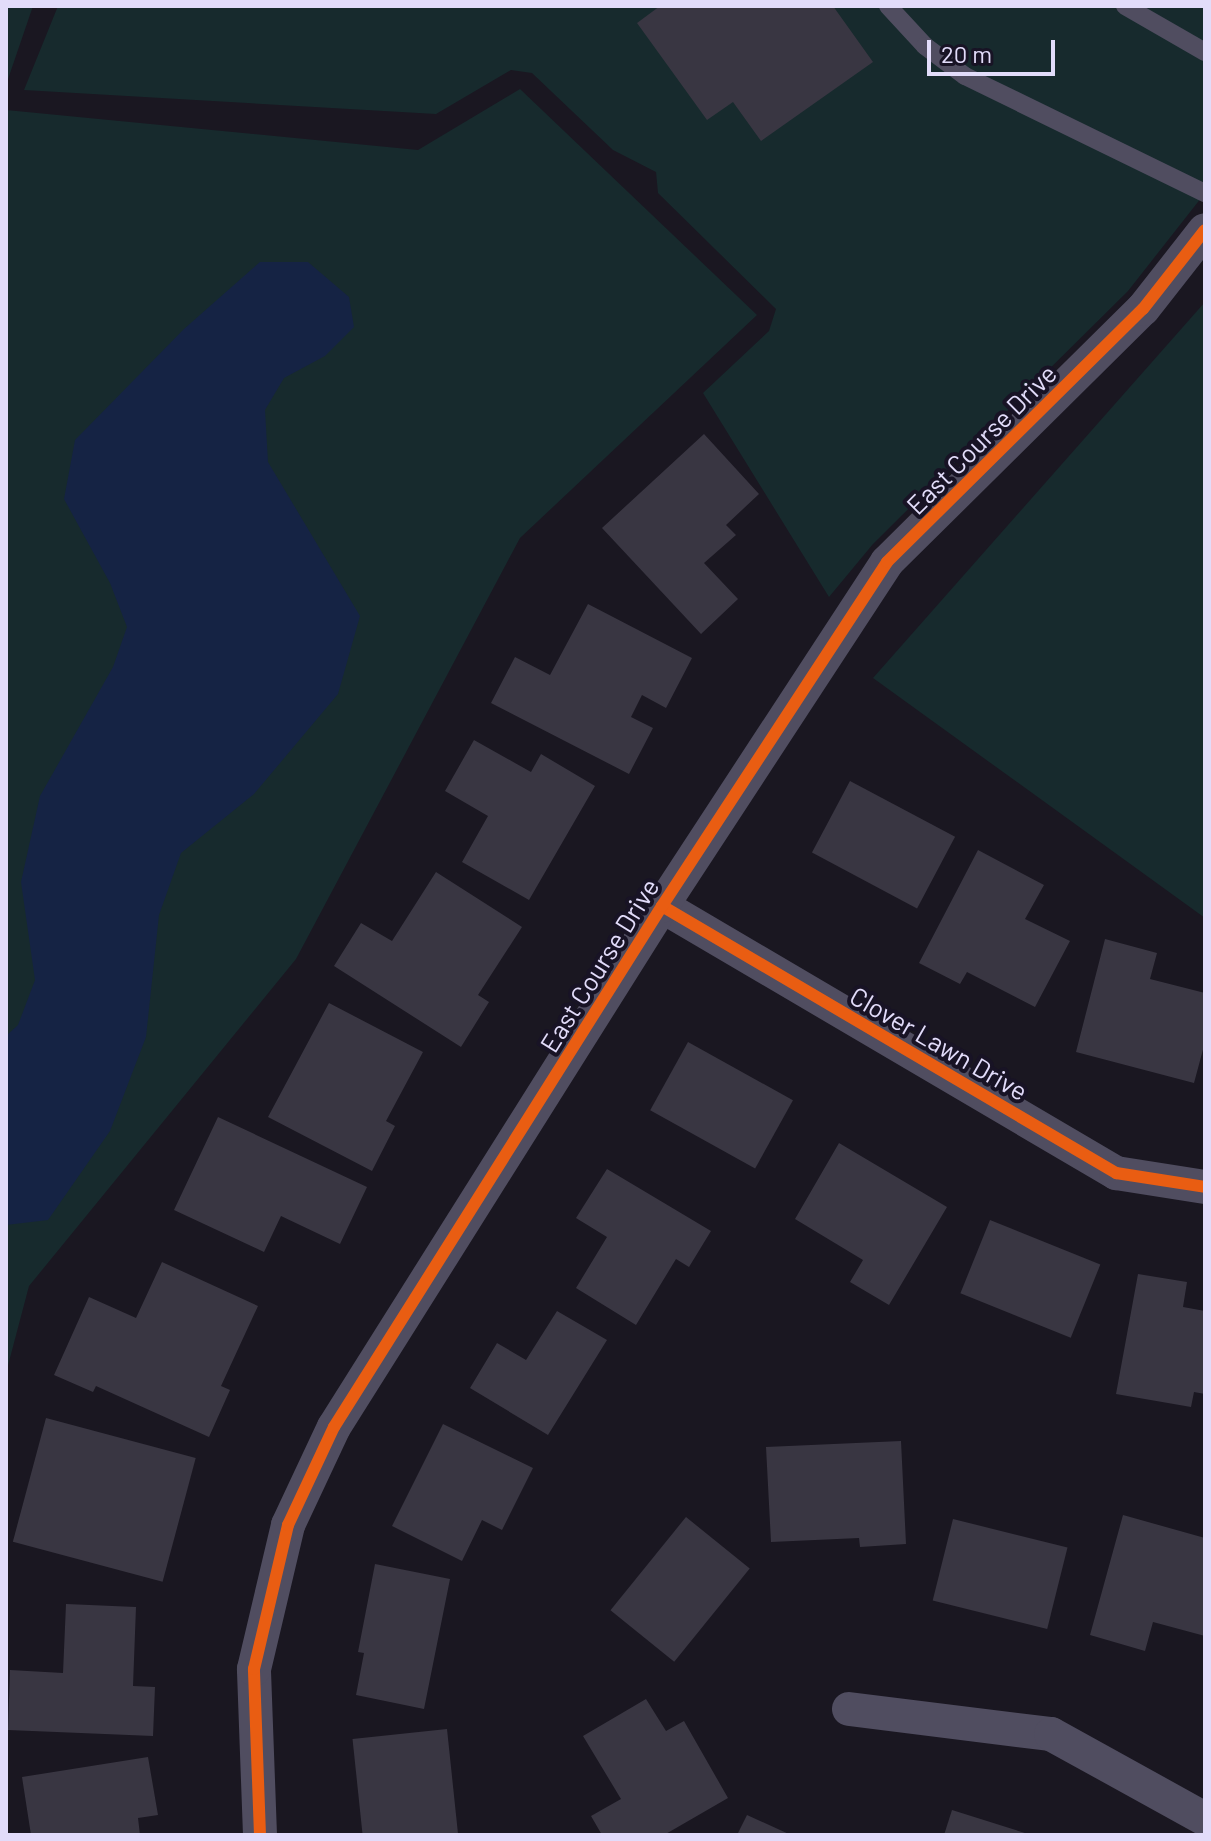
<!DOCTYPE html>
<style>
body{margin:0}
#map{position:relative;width:1211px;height:1841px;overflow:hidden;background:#1a1721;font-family:Barlow,sans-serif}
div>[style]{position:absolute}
.green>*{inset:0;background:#172a2d}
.water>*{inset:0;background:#152344}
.building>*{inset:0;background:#393642;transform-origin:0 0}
.service>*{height:18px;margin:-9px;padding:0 9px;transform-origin:9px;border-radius:9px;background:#504d60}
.minor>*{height:34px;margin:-17px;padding:0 17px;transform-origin:17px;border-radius:17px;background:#504d60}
.cycleway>*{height:12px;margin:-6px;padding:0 6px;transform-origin:6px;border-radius:6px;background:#e95d12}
span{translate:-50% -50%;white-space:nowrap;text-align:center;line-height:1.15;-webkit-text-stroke:8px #181325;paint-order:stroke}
.street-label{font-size:26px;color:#e2dcfa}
.frame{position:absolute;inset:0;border:8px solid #e2dcfa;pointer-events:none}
.scale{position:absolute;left:927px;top:40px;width:128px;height:36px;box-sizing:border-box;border:4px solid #e2dcfa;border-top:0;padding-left:10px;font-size:24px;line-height:28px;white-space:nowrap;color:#e2dcfa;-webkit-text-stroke:6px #181325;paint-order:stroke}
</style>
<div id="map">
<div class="green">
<div style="clip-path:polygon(6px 6px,33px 6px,6px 85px)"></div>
<div style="clip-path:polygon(58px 6px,1205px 6px,1205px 193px,1128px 291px,873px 544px,829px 597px,703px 393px,769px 331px,776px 309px,658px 193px,656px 172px,613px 150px,532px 73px,511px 70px,436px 114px,24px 90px)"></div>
<div style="clip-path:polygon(520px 89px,757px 315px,520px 538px,296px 959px,29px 1286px,6px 1373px,6px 110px,418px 150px)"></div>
<div style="clip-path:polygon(1205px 302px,1205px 918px,873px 678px)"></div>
</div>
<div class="water">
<div style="clip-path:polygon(260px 262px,308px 262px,349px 297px,354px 327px,325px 356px,284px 378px,265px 410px,268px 462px,360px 616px,338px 694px,254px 794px,181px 853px,159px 915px,146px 1037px,110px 1131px,48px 1220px,6px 1225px,6px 1036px,18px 1025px,35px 980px,21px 882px,40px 796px,113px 667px,127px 627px,110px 583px,64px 499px,75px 440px,184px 329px)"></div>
</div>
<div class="building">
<div style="clip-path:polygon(660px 6px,833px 6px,873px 62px,761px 141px,733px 102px,707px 120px,637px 23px)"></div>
<div style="clip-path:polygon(704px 434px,759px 494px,726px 525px,736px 535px,704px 563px,738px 599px,701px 634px,602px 528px)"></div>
<div style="clip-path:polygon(588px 604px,692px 658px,666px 708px,642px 695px,631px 717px,653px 728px,629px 774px,491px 703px,515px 657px,550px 675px)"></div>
<div style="clip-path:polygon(474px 740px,531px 772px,541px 754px,595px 786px,529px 900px,462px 862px,488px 816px,445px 791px)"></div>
<div style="left:850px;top:781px;width:119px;height:81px;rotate:28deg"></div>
<div style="clip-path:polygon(978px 850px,1044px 885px,1025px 919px,1070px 941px,1035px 1007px,967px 972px,960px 984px,919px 963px)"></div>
<div style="clip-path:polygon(436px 872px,522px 927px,478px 995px,489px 1002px,461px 1047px,334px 966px,361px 923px,392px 941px)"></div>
<div style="clip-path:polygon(1105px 939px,1157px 953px,1150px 979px,1205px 993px,1205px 1042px,1194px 1083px,1076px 1052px)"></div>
<div style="clip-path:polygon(329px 1003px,423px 1052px,386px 1121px,395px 1126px,372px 1171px,268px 1117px)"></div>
<div style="left:688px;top:1042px;width:120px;height:78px;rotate:29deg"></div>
<div style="clip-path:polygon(218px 1117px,367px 1187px,340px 1244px,281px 1216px,264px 1252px,174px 1210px)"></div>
<div style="clip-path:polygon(839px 1143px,947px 1207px,889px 1305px,850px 1282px,863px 1260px,795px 1219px)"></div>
<div style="clip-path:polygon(607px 1169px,711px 1231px,689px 1267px,676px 1259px,636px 1325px,576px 1288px,607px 1237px,576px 1218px)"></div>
<div style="left:990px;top:1220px;width:119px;height:79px;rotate:22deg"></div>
<div style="clip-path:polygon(162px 1262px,258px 1306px,221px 1386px,230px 1390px,209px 1437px,96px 1386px,93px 1392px,54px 1375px,89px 1297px,136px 1318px)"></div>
<div style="clip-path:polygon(1138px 1274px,1187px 1282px,1183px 1307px,1205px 1311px,1205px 1394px,1194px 1392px,1191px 1407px,1116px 1394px)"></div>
<div style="clip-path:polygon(557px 1311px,607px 1340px,548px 1435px,470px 1388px,497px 1343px,526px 1360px)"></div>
<div style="left:46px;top:1418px;width:155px;height:128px;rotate:15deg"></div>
<div style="clip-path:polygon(443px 1424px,533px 1468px,502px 1530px,482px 1520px,462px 1561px,392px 1526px)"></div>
<div style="clip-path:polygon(901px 1441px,906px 1544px,860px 1547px,859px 1538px,771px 1542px,766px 1447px)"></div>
<div style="clip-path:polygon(1123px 1515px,1205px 1538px,1205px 1636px,1153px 1622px,1145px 1651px,1090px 1635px)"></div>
<div style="left:686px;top:1517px;width:82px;height:120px;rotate:39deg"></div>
<div style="left:953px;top:1519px;width:118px;height:84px;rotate:14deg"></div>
<div style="clip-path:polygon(375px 1564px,450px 1579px,424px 1709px,356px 1695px,364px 1653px,358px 1652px)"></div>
<div style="clip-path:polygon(66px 1604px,136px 1607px,133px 1686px,155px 1687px,153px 1736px,8px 1730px,10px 1670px,63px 1673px)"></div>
<div style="clip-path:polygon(646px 1699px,666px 1731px,684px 1721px,728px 1798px,664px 1835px,602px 1835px,591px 1816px,621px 1799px,583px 1736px)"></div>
<div style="left:447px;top:1729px;width:107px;height:95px;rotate:84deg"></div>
<div style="clip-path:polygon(148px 1757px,158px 1815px,138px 1818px,140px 1835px,31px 1835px,22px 1777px)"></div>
<div style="clip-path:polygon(952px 1810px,1028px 1834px,1028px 1835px,944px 1835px)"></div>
<div style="clip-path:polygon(747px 1815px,791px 1835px,737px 1835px)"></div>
</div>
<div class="service">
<div style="left:888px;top:6px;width:54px;rotate:47.2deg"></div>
<div style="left:925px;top:46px;width:50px;rotate:36.9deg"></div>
<div style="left:965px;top:76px;width:267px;rotate:26deg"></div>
<div style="left:1125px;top:6px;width:92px;rotate:29.9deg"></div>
</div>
<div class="minor">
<div style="left:662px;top:906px;width:527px;rotate:30.46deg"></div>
<div style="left:1116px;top:1173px;width:90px;rotate:8.9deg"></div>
<div style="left:849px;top:1709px;width:204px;rotate:7.1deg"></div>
<div style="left:1051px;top:1734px;width:176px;rotate:28.9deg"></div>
<div style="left:260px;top:1835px;width:166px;rotate:-92.1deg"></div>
<div style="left:254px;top:1669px;width:148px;rotate:-76.7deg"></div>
<div style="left:288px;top:1525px;width:108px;rotate:-64.9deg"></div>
<div style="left:334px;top:1427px;width:616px;rotate:-57.81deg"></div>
<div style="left:662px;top:906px;width:411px;rotate:-56.8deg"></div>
<div style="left:887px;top:562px;width:360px;rotate:-44.7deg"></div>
<div style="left:1143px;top:309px;width:100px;rotate:-51.9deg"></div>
</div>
<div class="cycleway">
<div style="left:662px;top:906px;width:527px;rotate:30.46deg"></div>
<div style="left:1116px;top:1173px;width:90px;rotate:8.9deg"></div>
<div style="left:260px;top:1835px;width:166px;rotate:-92.1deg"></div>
<div style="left:254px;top:1669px;width:148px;rotate:-76.7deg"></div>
<div style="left:288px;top:1525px;width:108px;rotate:-64.9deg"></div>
<div style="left:334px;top:1427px;width:616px;rotate:-57.81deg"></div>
<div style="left:662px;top:906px;width:411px;rotate:-56.8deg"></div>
<div style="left:887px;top:562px;width:360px;rotate:-44.7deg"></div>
<div style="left:1143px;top:309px;width:100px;rotate:-51.9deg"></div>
</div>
<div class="street-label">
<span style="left:981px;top:439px;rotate:-45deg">East Course Drive</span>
<span style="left:599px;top:965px;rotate:-58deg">East Course Drive</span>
<span style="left:939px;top:1043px;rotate:30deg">Clover Lawn Drive</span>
</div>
<div class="frame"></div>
<div class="scale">20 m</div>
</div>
